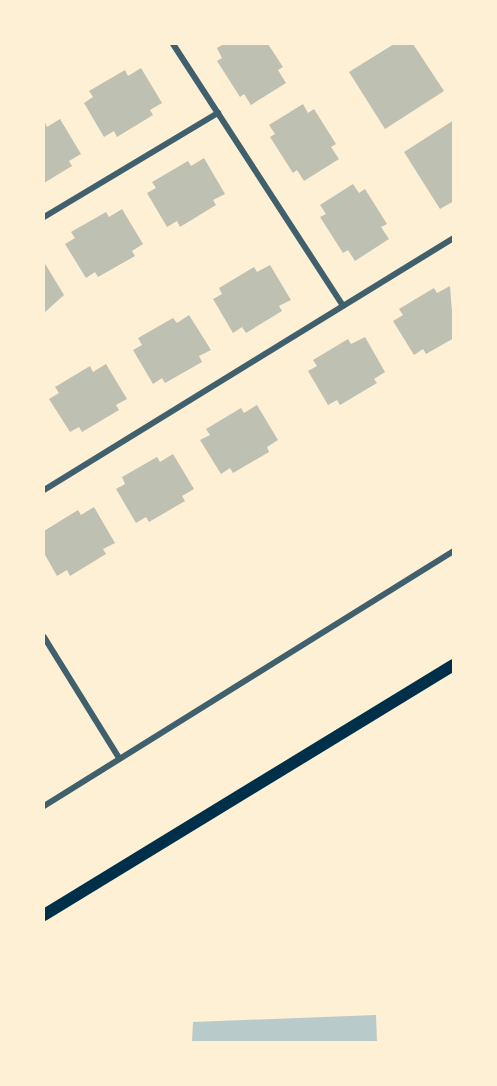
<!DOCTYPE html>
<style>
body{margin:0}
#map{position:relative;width:497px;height:1086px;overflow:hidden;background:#fdf0d5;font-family:"PT Sans Narrow",sans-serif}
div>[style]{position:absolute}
.green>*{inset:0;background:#b9caca}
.building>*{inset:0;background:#bec0b2}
.minor>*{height:6px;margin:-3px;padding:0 3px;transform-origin:3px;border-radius:3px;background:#3f606c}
.secondary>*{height:12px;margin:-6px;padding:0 6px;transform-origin:6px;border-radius:6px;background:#003049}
span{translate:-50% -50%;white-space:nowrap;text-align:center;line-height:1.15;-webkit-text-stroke:4.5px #fdf0d5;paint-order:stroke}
.frame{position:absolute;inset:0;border:45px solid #fdf0d5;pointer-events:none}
</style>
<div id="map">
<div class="green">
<div style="clip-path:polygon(376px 1015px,377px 1042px,192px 1042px,193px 1022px)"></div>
</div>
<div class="building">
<div style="clip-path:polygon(224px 44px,268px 44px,283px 67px,278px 70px,286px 83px,251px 105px,244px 94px,240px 97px,217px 61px,222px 58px,217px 48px)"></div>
<div style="clip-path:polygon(394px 44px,413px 44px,444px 91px,385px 129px,349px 72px)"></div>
<div style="clip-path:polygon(141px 68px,162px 103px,150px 110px,153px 115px,117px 137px,114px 131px,104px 137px,84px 103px,93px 97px,89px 91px,125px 70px,128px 76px)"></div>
<div style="clip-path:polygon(303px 104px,308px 113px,314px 109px,336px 144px,331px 147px,339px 159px,304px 181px,297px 170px,293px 173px,270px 137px,275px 134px,269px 125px)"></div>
<div style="clip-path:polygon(60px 119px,81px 154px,69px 161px,72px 166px,44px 183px,44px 120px,47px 127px)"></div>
<div style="clip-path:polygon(454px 120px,454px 201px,440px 209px,404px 152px)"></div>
<div style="clip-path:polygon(204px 158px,225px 194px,213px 200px,216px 205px,180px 227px,177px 221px,167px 227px,147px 193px,156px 188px,152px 182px,188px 161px,191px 166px)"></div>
<div style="clip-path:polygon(353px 184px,359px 193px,365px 189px,387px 224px,381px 227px,389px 239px,355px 261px,348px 250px,343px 253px,320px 217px,326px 214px,320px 205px)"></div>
<div style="clip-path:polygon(122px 209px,143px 244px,132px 251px,135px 256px,98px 277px,95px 272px,86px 278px,65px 244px,75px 238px,71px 232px,106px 212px,109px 217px)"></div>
<div style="clip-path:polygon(44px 262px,64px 295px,44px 313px)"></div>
<div style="clip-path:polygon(270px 265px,291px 300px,279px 306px,282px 311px,246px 333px,242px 327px,233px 333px,213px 299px,222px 294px,219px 288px,254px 267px,257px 272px)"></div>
<div style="clip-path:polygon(450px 286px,454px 338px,426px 354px,423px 349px,414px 355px,393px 321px,403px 315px,399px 309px,434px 288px,437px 293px)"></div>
<div style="clip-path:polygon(189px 315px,211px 350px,199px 356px,202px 362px,165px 383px,162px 378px,153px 384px,133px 350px,142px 345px,138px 338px,173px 318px,177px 323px)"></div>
<div style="clip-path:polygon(365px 337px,385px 372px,374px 379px,377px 383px,340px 405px,337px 400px,328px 405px,308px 371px,317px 366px,313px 360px,348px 339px,351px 344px)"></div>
<div style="clip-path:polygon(106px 364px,127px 399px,116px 405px,119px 410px,82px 432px,79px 427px,70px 432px,49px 399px,59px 393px,55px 387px,90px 366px,93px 372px)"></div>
<div style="clip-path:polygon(257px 405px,278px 440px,267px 447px,269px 452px,233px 473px,230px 468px,221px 474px,200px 440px,210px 435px,206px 429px,241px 408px,244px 413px)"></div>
<div style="clip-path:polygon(173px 454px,194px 489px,182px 496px,185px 501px,149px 522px,146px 517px,136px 523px,116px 489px,125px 484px,122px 477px,157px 457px,160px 462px)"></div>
<div style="clip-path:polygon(94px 507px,115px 543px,103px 549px,106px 554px,70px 576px,67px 570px,57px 576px,44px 553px,44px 531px,78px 510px,81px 515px)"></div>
</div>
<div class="minor">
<div style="left:173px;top:44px;width:312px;rotate:57deg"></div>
<div style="left:44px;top:217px;width:203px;rotate:-30.9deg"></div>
<div style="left:44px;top:490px;width:481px;rotate:-31.6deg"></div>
<div style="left:44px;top:637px;width:142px;rotate:58.2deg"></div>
<div style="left:44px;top:806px;width:483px;rotate:-31.9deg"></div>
</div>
<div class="secondary">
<div style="left:44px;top:915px;width:480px;rotate:-31.4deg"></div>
</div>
<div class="frame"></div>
</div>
